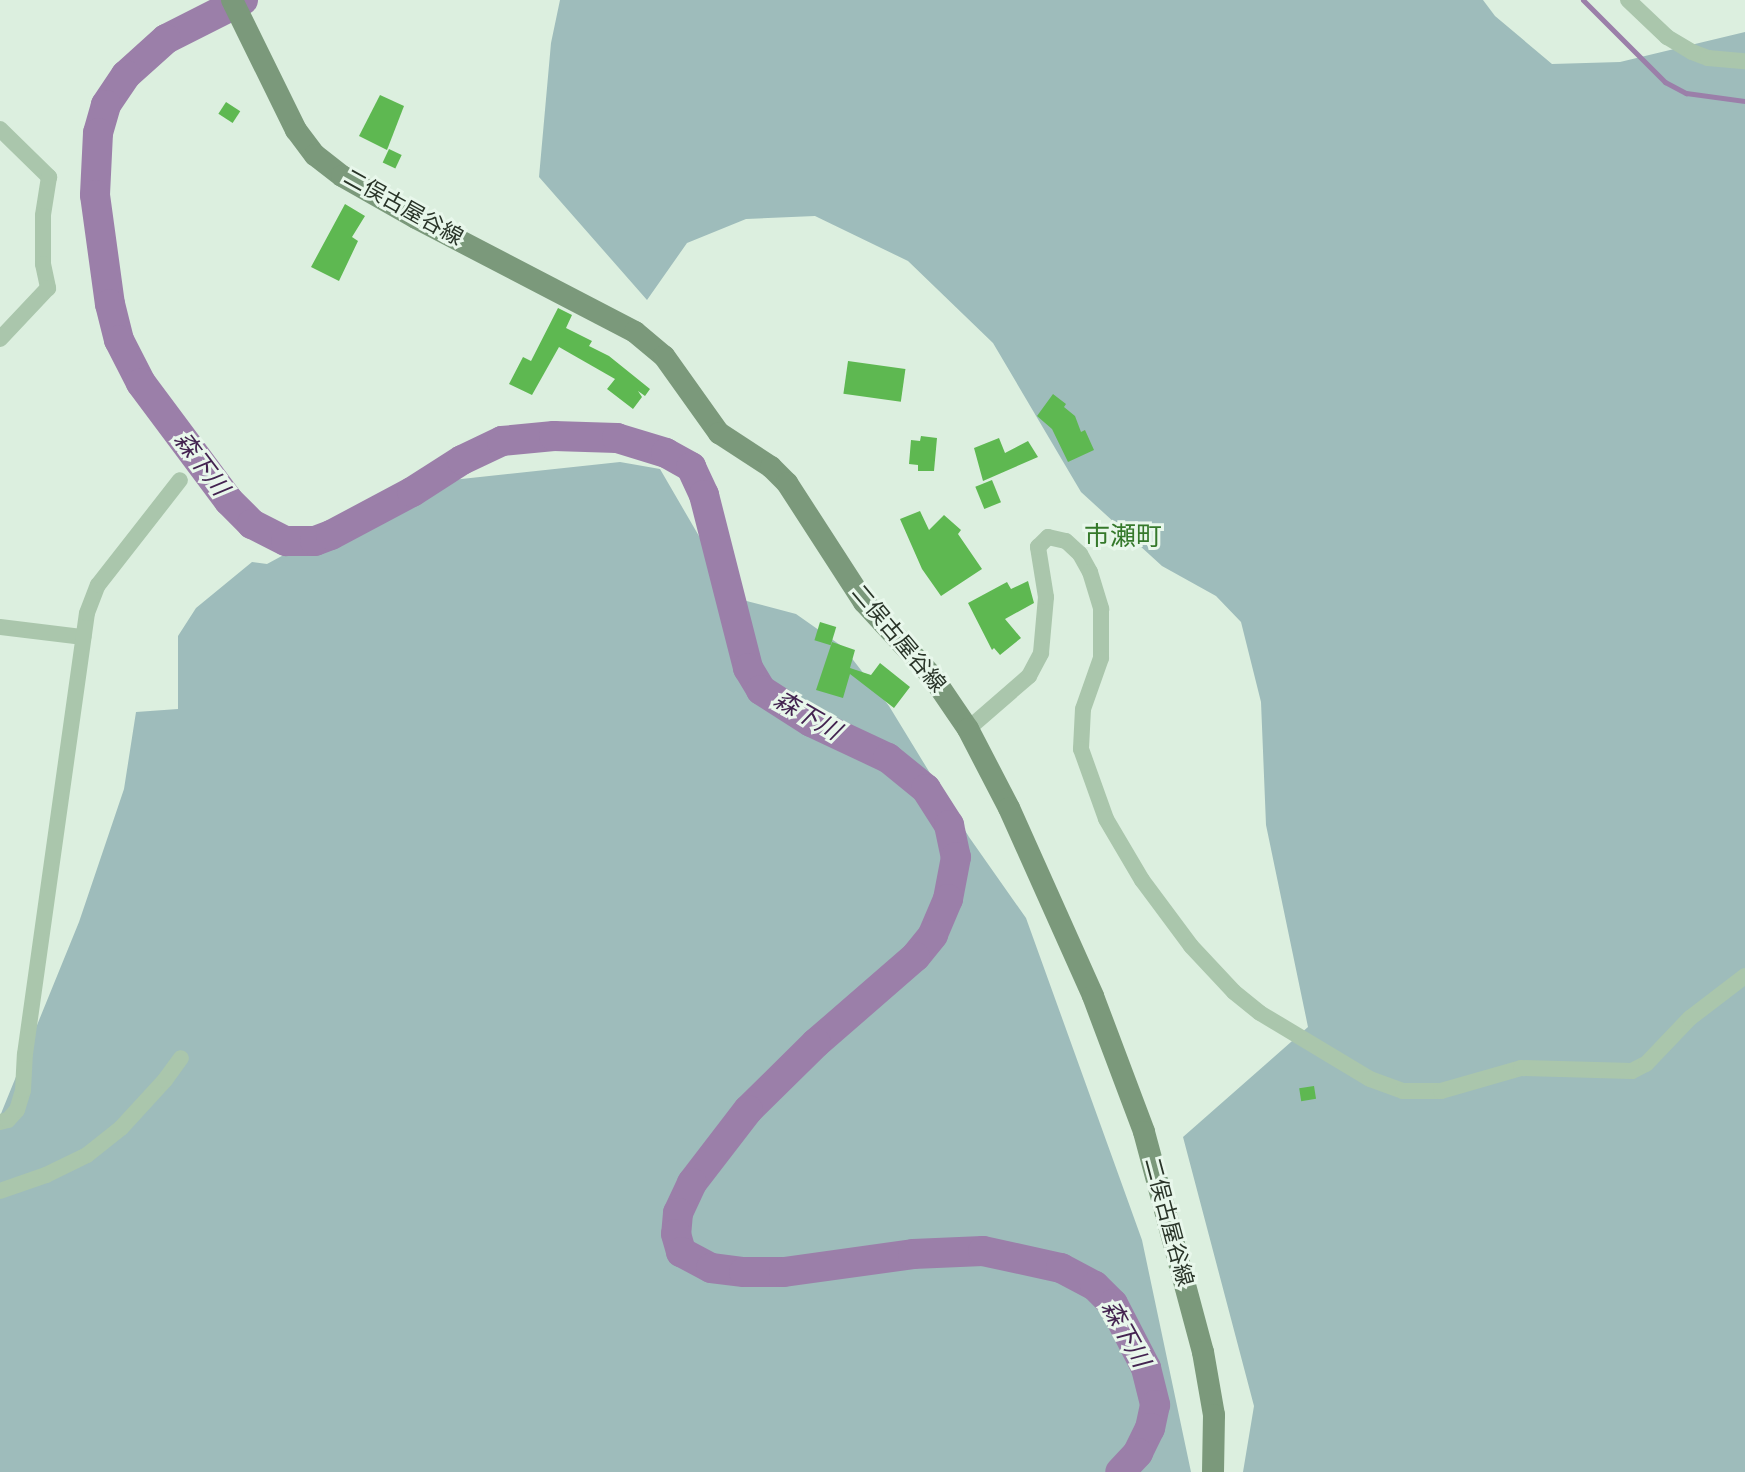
<!DOCTYPE html>
<meta charset="utf-8">
<style>
body{margin:0}
#map{position:relative;width:1745px;height:1472px;overflow:hidden;background:#dcefdf;font-family:"Nunito Sans","Noto Sans JP",sans-serif}
div>[style]{position:absolute}
.green>*{inset:0;background:#9ebcbb}
.stream>*{height:5px;margin:-2.5px;padding:0 2.5px;transform-origin:2.5px;border-radius:2.5px;background:#9b7fa9}
.river>*{height:30px;margin:-15px;padding:0 15px;transform-origin:15px;border-radius:15px;background:#9b7fa9}
.building>*{inset:0;background:#5eb851;transform-origin:0 0}
.minor>*{height:16px;margin:-8px;padding:0 8px;transform-origin:8px;border-radius:8px;background:#aac6ac}
.secondary>*{height:22px;margin:-11px;padding:0 11px;transform-origin:11px;border-radius:11px;background:#7b997b}
span{translate:-50% -50%;white-space:nowrap;text-align:center;line-height:1.15;-webkit-text-stroke:6px #e8f7eb;paint-order:stroke}
.street-label{font-size:22px;color:#293428}
.water-label{font-size:24px;color:#432350;font-style:italic}
.quarter-label{font-size:26px;color:#35792b}
</style>
<div id="map">
<div class="green">
<div style="clip-path:polygon(560px 0,1483px 0,1495px 16px,1552px 64px,1620px 62px,1745px 32px,1745px 1472px,1243px 1472px,1254px 1406px,1183px 1137px,1308px 1027px,1266px 825px,1261px 702px,1241px 622px,1216px 596px,1162px 566px,1081px 492px,993px 343px,908px 261px,815px 216px,746px 219px,687px 243px,647px 300px,539px 177px,551px 43px)"></div>
<div style="clip-path:polygon(620px 462px,660px 469px,735px 598px,796px 614px,843px 647px,889px 706px,969px 837px,1026px 918px,1142px 1240px,1191px 1472px,0 1472px,0 1116px,79px 922px,124px 789px,136px 712px,178px 709px,178px 636px,196px 608px,252px 562px,267px 564px,415px 484px)"></div>
</div>
<div class="stream">
<div style="left:1583px;top:0;width:116px;rotate:45deg"></div>
<div style="left:1665px;top:82px;width:24px;rotate:28deg"></div>
<div style="left:1686px;top:93px;width:60px;rotate:7.7deg"></div>
</div>
<div class="river">
<div style="left:243px;top:0;width:86px;rotate:153.1deg"></div>
<div style="left:166px;top:39px;width:54px;rotate:138deg"></div>
<div style="left:126px;top:75px;width:36px;rotate:124deg"></div>
<div style="left:106px;top:105px;width:29px;rotate:106deg"></div>
<div style="left:98px;top:133px;width:62px;rotate:92.8deg"></div>
<div style="left:95px;top:195px;width:110px;rotate:82.2deg"></div>
<div style="left:110px;top:304px;width:37px;rotate:76deg"></div>
<div style="left:119px;top:340px;width:48px;rotate:62.9deg"></div>
<div style="left:141px;top:383px;width:147px;rotate:53.3deg"></div>
<div style="left:229px;top:501px;width:33px;rotate:45deg"></div>
<div style="left:252px;top:524px;width:38px;rotate:27deg"></div>
<div style="left:286px;top:541px;width:29px"></div>
<div style="left:315px;top:541px;width:17px;rotate:-21deg"></div>
<div style="left:331px;top:535px;width:92px;rotate:-28deg"></div>
<div style="left:412px;top:492px;width:59px;rotate:-32.6deg"></div>
<div style="left:462px;top:460px;width:44px;rotate:-25.4deg"></div>
<div style="left:502px;top:441px;width:52px;rotate:-5.5deg"></div>
<div style="left:554px;top:436px;width:63px;rotate:1.8deg"></div>
<div style="left:617px;top:438px;width:51px;rotate:17deg"></div>
<div style="left:666px;top:453px;width:29px;rotate:29deg"></div>
<div style="left:691px;top:467px;width:31px;rotate:65deg"></div>
<div style="left:704px;top:495px;width:179px;rotate:75.7deg"></div>
<div style="left:748px;top:668px;width:26px;rotate:59deg"></div>
<div style="left:761px;top:690px;width:59px;rotate:32.6deg"></div>
<div style="left:811px;top:722px;width:85px;rotate:25.1deg"></div>
<div style="left:888px;top:758px;width:49px;rotate:39.2deg"></div>
<div style="left:926px;top:789px;width:43px;rotate:57.4deg"></div>
<div style="left:949px;top:825px;width:33px;rotate:78deg"></div>
<div style="left:956px;top:857px;width:43px;rotate:100.8deg"></div>
<div style="left:948px;top:899px;width:39px;rotate:113deg"></div>
<div style="left:933px;top:935px;width:28px;rotate:129deg"></div>
<div style="left:915px;top:957px;width:131px;rotate:139deg"></div>
<div style="left:816px;top:1043px;width:95px;rotate:135.4deg"></div>
<div style="left:748px;top:1110px;width:92px;rotate:127.5deg"></div>
<div style="left:692px;top:1183px;width:33px;rotate:115deg"></div>
<div style="left:678px;top:1213px;width:21px;rotate:95deg"></div>
<div style="left:676px;top:1234px;width:19px;rotate:74deg"></div>
<div style="left:681px;top:1252px;width:34px;rotate:28deg"></div>
<div style="left:711px;top:1268px;width:33px;rotate:7deg"></div>
<div style="left:744px;top:1272px;width:40px"></div>
<div style="left:784px;top:1272px;width:130px;rotate:-7.9deg"></div>
<div style="left:913px;top:1254px;width:70px;rotate:-2.5deg"></div>
<div style="left:983px;top:1251px;width:80px;rotate:12.3deg"></div>
<div style="left:1061px;top:1268px;width:38px;rotate:28deg"></div>
<div style="left:1095px;top:1286px;width:25px;rotate:45deg"></div>
<div style="left:1113px;top:1304px;width:72px;rotate:62.7deg"></div>
<div style="left:1146px;top:1368px;width:38px;rotate:76deg"></div>
<div style="left:1155px;top:1405px;width:24px;rotate:102deg"></div>
<div style="left:1150px;top:1428px;width:28px;rotate:116deg"></div>
<div style="left:1138px;top:1453px;width:26px;rotate:133deg"></div>
</div>
<div class="building">
<div style="clip-path:polygon(380px 95px,404px 106px,387px 150px,359px 136px)"></div>
<div style="left:226px;top:102px;width:17px;height:14px;rotate:33deg"></div>
<div style="left:389px;top:149px;width:14px;height:15px;rotate:25deg"></div>
<div style="clip-path:polygon(345px 204px,365px 216px,352px 237px,358px 241px,339px 281px,311px 267px)"></div>
<div style="clip-path:polygon(558px 308px,572px 315px,566px 328px,592px 341px,589px 346px,609px 356px,650px 389px,645px 396px,638px 391px,642px 397px,633px 409px,607px 389px,615px 379px,559px 347px,532px 395px,509px 384px,523px 357px,531px 361px)"></div>
<div style="left:848px;top:361px;width:58px;height:33px;rotate:8deg"></div>
<div style="clip-path:polygon(1053px 394px,1066px 404px,1064px 407px,1075px 416px,1081px 432px,1085px 430px,1094px 450px,1068px 462px,1052px 429px,1037px 416px)"></div>
<div style="clip-path:polygon(921px 436px,937px 438px,934px 471px,918px 471px,918px 465px,909px 464px,911px 440px,920px 441px)"></div>
<div style="clip-path:polygon(999px 438px,1005px 453px,1028px 441px,1038px 457px,983px 481px,974px 448px)"></div>
<div style="left:992px;top:480px;width:24px;height:18px;rotate:68deg"></div>
<div style="clip-path:polygon(920px 511px,929px 530px,944px 515px,961px 530px,958px 534px,982px 569px,941px 596px,922px 569px,900px 519px)"></div>
<div style="clip-path:polygon(1028px 581px,1034px 603px,1005px 619px,1021px 638px,1000px 655px,994px 648px,992px 650px,968px 603px,1007px 582px,1011px 589px)"></div>
<div style="left:820px;top:622px;width:17px;height:19px;rotate:17deg"></div>
<div style="clip-path:polygon(832px 642px,855px 650px,850px 668px,871px 675px,880px 663px,910px 687px,894px 708px,850px 674px,843px 698px,816px 690px)"></div>
<div style="left:1314px;top:1086px;width:13px;height:15px;rotate:81deg"></div>
</div>
<div class="minor">
<div style="left:1628px;top:0;width:54px;rotate:43.5deg"></div>
<div style="left:1667px;top:37px;width:29px;rotate:31deg"></div>
<div style="left:1692px;top:52px;width:17px;rotate:21deg"></div>
<div style="left:1708px;top:58px;width:37px;rotate:5deg"></div>
<div style="left:0;top:129px;width:69px;rotate:44.4deg"></div>
<div style="left:49px;top:177px;width:39px;rotate:99deg"></div>
<div style="left:43px;top:216px;width:48px;rotate:90deg"></div>
<div style="left:43px;top:264px;width:25px;rotate:78deg"></div>
<div style="left:48px;top:288px;width:70px;rotate:133.3deg"></div>
<div style="left:0;top:627px;width:84px;rotate:6.9deg"></div>
<div style="left:968px;top:729px;width:81px;rotate:-41deg"></div>
<div style="left:1029px;top:676px;width:26px;rotate:-62deg"></div>
<div style="left:1041px;top:653px;width:56px;rotate:-84.9deg"></div>
<div style="left:1046px;top:597px;width:51px;rotate:-99.1deg"></div>
<div style="left:1038px;top:547px;width:14px;rotate:-45deg"></div>
<div style="left:1048px;top:537px;width:18px;rotate:13deg"></div>
<div style="left:1066px;top:541px;width:19px;rotate:43deg"></div>
<div style="left:1080px;top:554px;width:21px;rotate:61deg"></div>
<div style="left:1090px;top:572px;width:39px;rotate:73deg"></div>
<div style="left:1101px;top:609px;width:49px;rotate:90deg"></div>
<div style="left:1101px;top:658px;width:54px;rotate:109.4deg"></div>
<div style="left:1083px;top:709px;width:40px;rotate:92.9deg"></div>
<div style="left:1081px;top:749px;width:74px;rotate:70.3deg"></div>
<div style="left:1106px;top:819px;width:71px;rotate:59.5deg"></div>
<div style="left:1142px;top:880px;width:82px;rotate:53.4deg"></div>
<div style="left:1191px;top:946px;width:63px;rotate:46.9deg"></div>
<div style="left:1234px;top:992px;width:33px;rotate:39deg"></div>
<div style="left:1260px;top:1013px;width:128px;rotate:31deg"></div>
<div style="left:1370px;top:1079px;width:35px;rotate:20deg"></div>
<div style="left:1403px;top:1091px;width:38px"></div>
<div style="left:1441px;top:1091px;width:83px;rotate:-16deg"></div>
<div style="left:1521px;top:1068px;width:111px;rotate:1.5deg"></div>
<div style="left:1632px;top:1071px;width:16px;rotate:-27deg"></div>
<div style="left:1646px;top:1064px;width:64px;rotate:-46.3deg"></div>
<div style="left:1690px;top:1018px;width:69px;rotate:-37.4deg"></div>
<div style="left:0;top:1122px;width:8px;rotate:-14deg"></div>
<div style="left:8px;top:1120px;width:13px;rotate:-48deg"></div>
<div style="left:17px;top:1110px;width:21px;rotate:-73deg"></div>
<div style="left:23px;top:1090px;width:36px;rotate:-87deg"></div>
<div style="left:25px;top:1054px;width:445px;rotate:-82deg"></div>
<div style="left:87px;top:613px;width:30px;rotate:-69deg"></div>
<div style="left:98px;top:585px;width:133px;rotate:-52deg"></div>
<div style="left:0;top:1191px;width:49px;rotate:-19.2deg"></div>
<div style="left:46px;top:1175px;width:46px;rotate:-26deg"></div>
<div style="left:87px;top:1155px;width:43px;rotate:-38.5deg"></div>
<div style="left:121px;top:1128px;width:65px;rotate:-47.5deg"></div>
<div style="left:165px;top:1080px;width:27px;rotate:-54deg"></div>
</div>
<div class="secondary">
<div style="left:232px;top:0;width:145px;rotate:63.8deg"></div>
<div style="left:296px;top:130px;width:31px;rotate:53deg"></div>
<div style="left:315px;top:155px;width:34px;rotate:38deg"></div>
<div style="left:342px;top:176px;width:85px;rotate:29.6deg"></div>
<div style="left:416px;top:218px;width:247px;rotate:27.5deg"></div>
<div style="left:635px;top:332px;width:38px;rotate:40deg"></div>
<div style="left:664px;top:356px;width:95px;rotate:54.5deg"></div>
<div style="left:719px;top:433px;width:62px;rotate:33.2deg"></div>
<div style="left:771px;top:467px;width:23px;rotate:45deg"></div>
<div style="left:787px;top:483px;width:142px;rotate:57.1deg"></div>
<div style="left:864px;top:602px;width:100px;rotate:47.4deg"></div>
<div style="left:932px;top:676px;width:64px;rotate:55.8deg"></div>
<div style="left:968px;top:729px;width:89px;rotate:62.6deg"></div>
<div style="left:1009px;top:808px;width:206px;rotate:65.9deg"></div>
<div style="left:1093px;top:996px;width:145px;rotate:69.4deg"></div>
<div style="left:1144px;top:1132px;width:228px;rotate:75deg"></div>
<div style="left:1203px;top:1352px;width:64px;rotate:80.1deg"></div>
<div style="left:1214px;top:1415px;width:57px;rotate:91deg"></div>
</div>
<div class="street-label">
<span style="left:403px;top:208px;rotate:29deg">二俣古屋谷線</span>
<span style="left:898px;top:639px;rotate:50deg">二俣古屋谷線</span>
<span style="left:1168px;top:1222px;rotate:75deg">二俣古屋谷線</span>
</div>
<div class="water-label">
<span style="left:201px;top:464px;rotate:53deg">森下川</span>
<span style="left:807px;top:716px;rotate:30deg">森下川</span>
<span style="left:1125px;top:1334px;rotate:61deg">森下川</span>
</div>
<div class="quarter-label">
<span style="left:1123px;top:537px">市瀬町</span>
</div>
</div>
